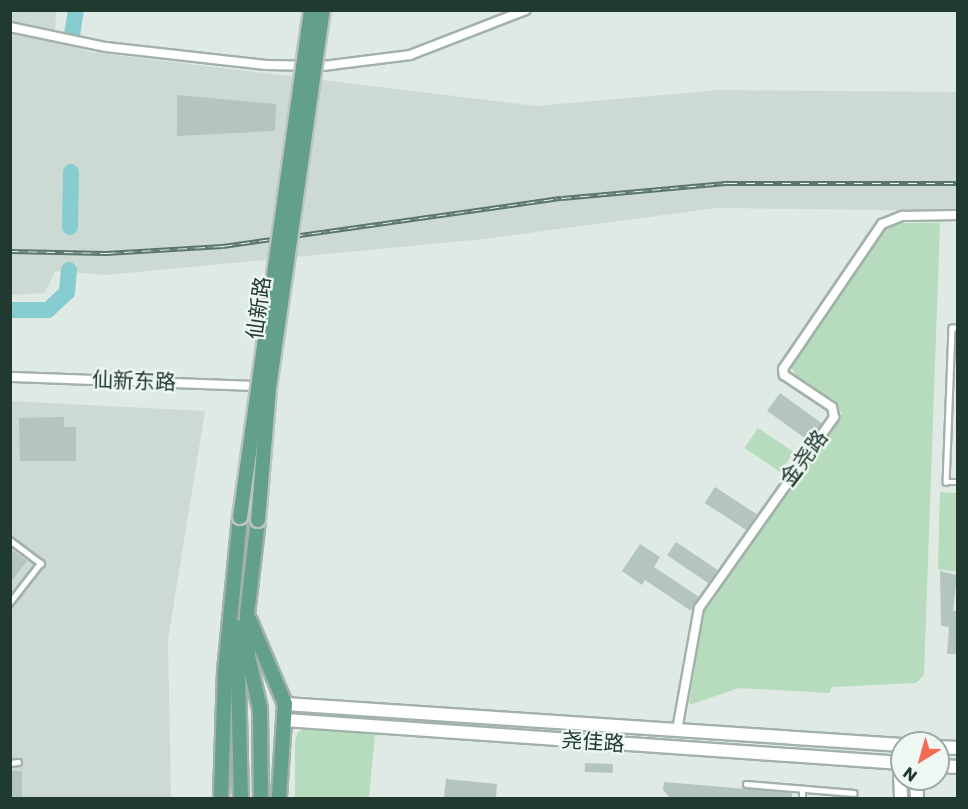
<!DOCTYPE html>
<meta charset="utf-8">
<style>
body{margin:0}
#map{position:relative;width:968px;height:809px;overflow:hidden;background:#dfeae4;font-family:Poppins,"Noto Sans SC",sans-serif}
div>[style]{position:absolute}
.built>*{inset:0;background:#cddad3}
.green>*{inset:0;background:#b7dcbd;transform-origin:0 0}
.river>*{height:16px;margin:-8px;padding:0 8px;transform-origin:8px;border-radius:8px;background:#86ccd0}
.building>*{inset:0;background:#b4c5bd;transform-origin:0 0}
.roads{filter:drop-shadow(2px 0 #a2b2aa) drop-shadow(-2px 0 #a2b2aa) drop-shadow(0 2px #a2b2aa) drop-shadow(0 -2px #a2b2aa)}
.service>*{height:4.5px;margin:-2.25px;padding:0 2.25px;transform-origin:2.25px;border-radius:2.25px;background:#fff}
.minor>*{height:8px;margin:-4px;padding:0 4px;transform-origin:4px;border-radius:4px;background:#fff}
.secondary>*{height:12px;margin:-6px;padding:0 6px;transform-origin:6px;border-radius:6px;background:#fff}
.primary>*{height:14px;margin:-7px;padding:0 7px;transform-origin:7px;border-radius:7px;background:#63a08a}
.rail>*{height:5px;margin-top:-2.5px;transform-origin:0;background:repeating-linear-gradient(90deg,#eff7f2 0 9px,#5a766c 0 18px);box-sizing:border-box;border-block:2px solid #5a766c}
.bridges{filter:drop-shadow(2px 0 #bcc4c1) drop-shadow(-2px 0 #bcc4c1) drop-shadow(0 2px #bcc4c1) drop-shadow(0 -2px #bcc4c1)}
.primary-bridge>*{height:14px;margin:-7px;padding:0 7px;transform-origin:7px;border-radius:7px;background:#63a08a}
span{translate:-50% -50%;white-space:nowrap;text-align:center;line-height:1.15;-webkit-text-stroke:4.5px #eff7f2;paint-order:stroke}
.street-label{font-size:21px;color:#203a30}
.frame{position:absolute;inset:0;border:12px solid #203a30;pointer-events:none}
.north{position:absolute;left:890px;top:731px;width:60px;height:60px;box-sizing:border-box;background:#eff7f2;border:2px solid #9caba4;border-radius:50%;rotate:217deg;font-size:16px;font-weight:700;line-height:24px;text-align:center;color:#203a30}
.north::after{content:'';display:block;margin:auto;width:21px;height:27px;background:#f26c55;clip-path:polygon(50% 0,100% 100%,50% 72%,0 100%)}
</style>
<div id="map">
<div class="built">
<div style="clip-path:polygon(11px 11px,56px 11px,55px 41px,91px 52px,536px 106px,719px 90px,957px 92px,957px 211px,717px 208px,484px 239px,106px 275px,55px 271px,45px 293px,11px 295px)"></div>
<div style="clip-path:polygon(10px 401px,205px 411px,168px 640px,171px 798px,11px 798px)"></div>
</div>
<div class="green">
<div style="clip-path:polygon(900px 223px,940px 223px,924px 675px,916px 683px,832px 687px,829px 693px,739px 688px,689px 705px,699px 617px,717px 585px,842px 413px,800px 383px,790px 365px,885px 230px)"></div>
<div style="left:758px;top:428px;width:43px;height:24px;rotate:34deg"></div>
<div style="clip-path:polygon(940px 492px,957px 493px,957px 572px,938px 569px)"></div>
<div style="clip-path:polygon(308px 727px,375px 734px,369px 798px,295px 798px,295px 740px,298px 732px)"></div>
</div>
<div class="river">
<div style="left:72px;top:35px;width:25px;rotate:-81deg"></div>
<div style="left:70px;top:227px;width:55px;rotate:-89deg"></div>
<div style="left:10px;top:310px;width:38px"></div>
<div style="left:48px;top:310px;width:26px;rotate:-43deg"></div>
<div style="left:67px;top:292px;width:22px;rotate:-85deg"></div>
</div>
<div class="building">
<div style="clip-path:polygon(177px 95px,276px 104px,275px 131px,177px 136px)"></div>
<div style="left:780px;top:393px;width:52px;height:22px;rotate:36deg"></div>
<div style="clip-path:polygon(64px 417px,64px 427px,76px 427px,76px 461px,20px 461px,19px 418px)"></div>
<div style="left:715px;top:487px;width:50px;height:19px;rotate:33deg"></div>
<div style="left:676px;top:542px;width:50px;height:16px;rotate:34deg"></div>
<div style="clip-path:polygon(640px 544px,660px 557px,654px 567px,699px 597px,691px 611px,645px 580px,642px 585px,622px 571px)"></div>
<div style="clip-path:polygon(10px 549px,27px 561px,10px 583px)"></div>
<div style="clip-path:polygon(940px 571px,957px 575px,953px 611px,957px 611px,957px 654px,947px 654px,949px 627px,941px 626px)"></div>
<div style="left:585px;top:763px;width:28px;height:9px;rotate:2deg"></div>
<div style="left:10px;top:771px;width:12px;height:27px"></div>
<div style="clip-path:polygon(446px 779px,497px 784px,496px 798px,444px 798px)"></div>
<div style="clip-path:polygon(664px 782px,792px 793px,792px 798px,670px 798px,663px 790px)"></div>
</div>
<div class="roads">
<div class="service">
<div style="left:958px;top:328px;width:6px;rotate:180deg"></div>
<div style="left:952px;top:328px;width:154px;rotate:92.2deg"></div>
<div style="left:946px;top:482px;width:12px"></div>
<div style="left:10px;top:540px;width:39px;rotate:37deg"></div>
<div style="left:41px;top:563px;width:51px;rotate:127.8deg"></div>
<div style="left:10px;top:763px;width:8px;rotate:-7deg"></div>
<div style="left:746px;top:784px;width:108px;rotate:4.8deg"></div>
<div style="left:802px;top:798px;width:9px;rotate:-90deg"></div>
</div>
<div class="minor">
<div style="left:10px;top:27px;width:98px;rotate:11.8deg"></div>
<div style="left:106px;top:47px;width:161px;rotate:6.4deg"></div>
<div style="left:266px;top:65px;width:57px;rotate:1deg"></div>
<div style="left:323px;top:66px;width:88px;rotate:-7.2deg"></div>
<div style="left:410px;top:55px;width:124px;rotate:-21.2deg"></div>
<div style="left:10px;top:377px;width:248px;rotate:2.1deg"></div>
<div style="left:677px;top:730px;width:124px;rotate:-79.8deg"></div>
<div style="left:699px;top:608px;width:234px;rotate:-54.7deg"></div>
<div style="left:834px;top:417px;width:10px;rotate:-101deg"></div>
<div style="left:832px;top:407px;width:58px;rotate:-146.3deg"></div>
<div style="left:784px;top:375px;width:6px;rotate:-99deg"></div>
<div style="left:783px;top:369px;width:176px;rotate:-55.7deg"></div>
<div style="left:882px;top:224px;width:22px;rotate:-22deg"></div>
<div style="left:902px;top:216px;width:56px;rotate:-1deg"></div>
</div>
<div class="secondary">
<div style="left:285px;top:704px;width:618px;rotate:3.8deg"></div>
<div style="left:285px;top:720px;width:618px;rotate:3.99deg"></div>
<div style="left:899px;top:745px;width:53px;rotate:87.8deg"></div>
<div style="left:938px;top:747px;width:20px;rotate:3deg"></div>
<div style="left:938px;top:766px;width:20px;rotate:3deg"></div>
<div style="left:916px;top:779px;width:19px;rotate:87deg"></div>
</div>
<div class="primary">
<div style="left:258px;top:520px;width:94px;rotate:96.7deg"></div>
<div style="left:247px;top:613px;width:43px;rotate:88.7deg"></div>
<div style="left:248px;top:656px;width:54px;rotate:77.2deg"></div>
<div style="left:260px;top:709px;width:89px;rotate:89.4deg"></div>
<div style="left:250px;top:621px;width:90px;rotate:67.1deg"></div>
<div style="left:285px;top:704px;width:94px;rotate:93.7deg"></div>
<div style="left:237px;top:627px;width:171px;rotate:88.7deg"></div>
<div style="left:221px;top:798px;width:127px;rotate:-88.2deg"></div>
<div style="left:225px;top:671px;width:155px;rotate:-84.4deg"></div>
</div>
</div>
<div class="rail">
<div style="left:10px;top:251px;width:96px;rotate:1.2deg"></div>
<div style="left:106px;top:253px;width:117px;rotate:-3.4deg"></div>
<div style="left:223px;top:246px;width:342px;rotate:-8.1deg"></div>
<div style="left:562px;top:198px;width:167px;rotate:-5.2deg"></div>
<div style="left:728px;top:183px;width:230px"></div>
</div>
<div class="bridges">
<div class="primary-bridge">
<div style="left:240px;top:517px;width:512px;rotate:-82.03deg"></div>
<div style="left:258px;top:520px;width:132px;rotate:-85.2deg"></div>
<div style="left:269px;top:388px;width:382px;rotate:-81.9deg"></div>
</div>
</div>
<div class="street-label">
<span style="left:259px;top:308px;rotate:-82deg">仙新路</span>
<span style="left:134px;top:381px;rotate:2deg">仙新东路</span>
<span style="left:804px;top:458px;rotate:-53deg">金尧路</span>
<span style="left:593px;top:742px;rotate:4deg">尧佳路</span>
</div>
<div class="frame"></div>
<div class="north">N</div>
</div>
